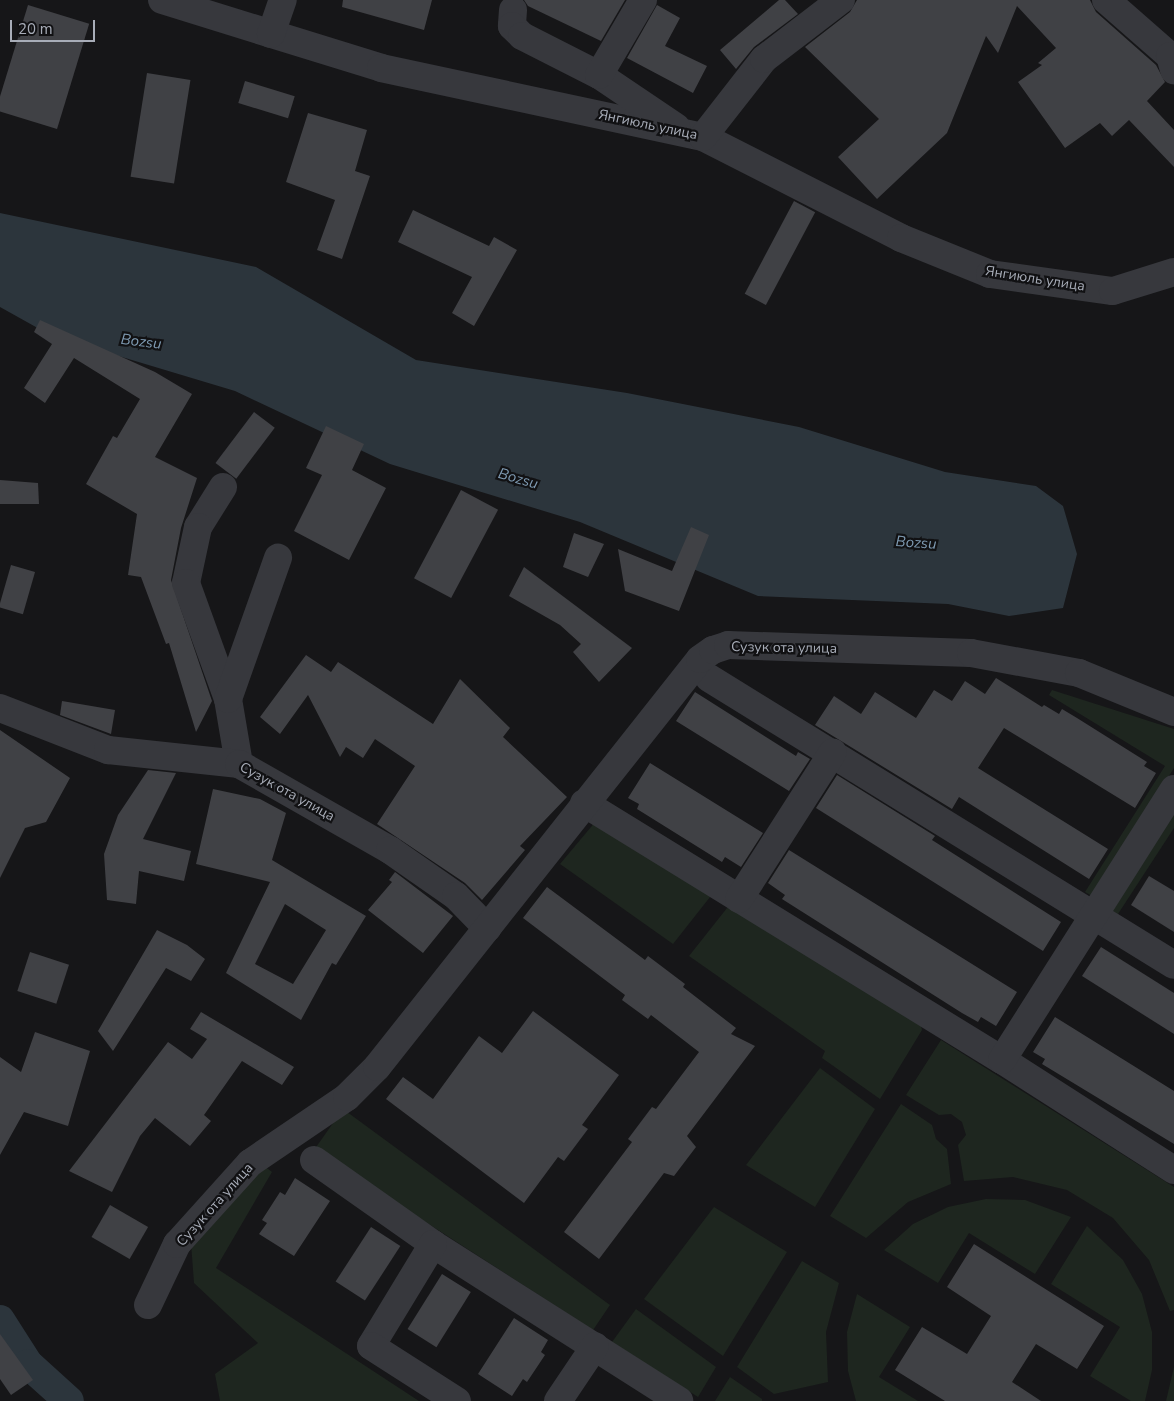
<!DOCTYPE html>
<meta charset="utf-8">
<style>
body{margin:0}
#map{position:relative;width:1174px;height:1401px;overflow:hidden;background:#161618;font-family:"Nunito Sans",sans-serif}
div>[style]{position:absolute}
.green>*{inset:0;background:#1e261f}
.water>*{inset:0;background:#2c353c}
.canal>*{height:30px;margin:-15px;padding:0 15px;transform-origin:15px;border-radius:15px;background:#2c353c}
.building>*{inset:0;background:#404145;transform-origin:0 0}
.minor>*{height:28px;margin:-14px;padding:0 14px;transform-origin:14px;border-radius:14px;background:#37383d}
span{translate:-50% -50%;white-space:nowrap;text-align:center;line-height:1.15;-webkit-text-stroke:4.5px #111113;paint-order:stroke}
.street-label{font-size:14px;color:#a8adb8}
.water-label{font-size:15px;color:#7f9bb3;font-style:italic}
.scale{position:absolute;left:10px;top:20px;width:85px;height:22px;box-sizing:border-box;border:2px solid #a8adb8;border-top:0;padding-left:6px;font-size:15px;line-height:18px;white-space:nowrap;color:#a8adb8;-webkit-text-stroke:4px #111113;paint-order:stroke}
</style>
<div id="map">
<div class="green">
<div style="clip-path:polygon(1052px 690px,1174px 729px,1174px 768px,1092px 896px,1085px 892px,1165px 766px,1049px 695px)"></div>
<div style="clip-path:polygon(1174px 809px,1174px 828px,1118px 914px,1111px 910px)"></div>
<div style="clip-path:polygon(596px 821px,714px 892px,673px 944px,560px 864px)"></div>
<div style="clip-path:polygon(731px 903px,920px 1021px,922px 1030px,880px 1099px,822px 1058px,825px 1051px,689px 956px)"></div>
<div style="clip-path:polygon(941px 1040px,1174px 1187px,1174px 1310px,1170px 1311px,1149px 1260px,1113px 1218px,1067px 1190px,1013px 1177px,964px 1181px,958px 1145px,966px 1135px,962px 1122px,951px 1114px,939px 1115px,906px 1095px)"></div>
<div style="clip-path:polygon(820px 1068px,875px 1109px,815px 1207px,746px 1165px)"></div>
<div style="clip-path:polygon(901px 1104px,932px 1125px,936px 1139px,947px 1149px,951px 1184px,908px 1202px,866px 1238px,830px 1216px)"></div>
<div style="clip-path:polygon(343px 1109px,610px 1305px,593px 1330px,314px 1150px)"></div>
<div style="clip-path:polygon(259px 1162px,272px 1172px,216px 1268px,419px 1401px,220px 1401px,215px 1374px,258px 1343px,194px 1283px,191px 1243px)"></div>
<div style="clip-path:polygon(986px 1199px,1025px 1200px,1071px 1217px,1035px 1274px,969px 1233px,938px 1283px,884px 1250px,913px 1224px,948px 1207px)"></div>
<div style="clip-path:polygon(714px 1207px,787px 1252px,723px 1356px,644px 1299px)"></div>
<div style="clip-path:polygon(1087px 1226px,1123px 1260px,1142px 1294px,1152px 1332px,1152px 1370px,1145px 1401px,1131px 1401px,1090px 1376px,1120px 1327px,1051px 1284px)"></div>
<div style="clip-path:polygon(802px 1261px,839px 1283px,826px 1332px,828px 1382px,774px 1394px,737px 1367px)"></div>
<div style="clip-path:polygon(857px 1294px,910px 1327px,879px 1377px,918px 1401px,856px 1401px,848px 1371px,847px 1332px)"></div>
<div style="clip-path:polygon(636px 1309px,716px 1367px,698px 1397px,612px 1342px)"></div>
<div style="clip-path:polygon(1174px 1367px,1174px 1401px,1166px 1401px)"></div>
<div style="clip-path:polygon(730px 1377px,762px 1399px,762px 1401px,715px 1401px)"></div>
</div>
<div class="water">
<div style="clip-path:polygon(0 213px,256px 267px,416px 360px,627px 393px,799px 427px,945px 472px,1036px 486px,1063px 506px,1077px 554px,1063px 608px,1009px 616px,948px 604px,758px 596px,580px 522px,390px 464px,235px 391px,52px 336px,0 307px)"></div>
</div>
<div class="canal">
<div style="left:0;top:1320px;width:52px;rotate:57.5deg"></div>
<div style="left:28px;top:1364px;width:55px;rotate:42.1deg"></div>
</div>
<div class="building">
<div style="clip-path:polygon(343px 0,432px 0,424px 30px,342px 7px)"></div>
<div style="clip-path:polygon(524px 0,625px 0,601px 41px,528px 6px)"></div>
<div style="clip-path:polygon(779px 0,785px 0,798px 14px,754px 47px,736px 69px,720px 50px)"></div>
<div style="clip-path:polygon(857px 0,1090px 0,1096px 12px,1156px 65px,1165px 82px,1147px 101px,1174px 130px,1174px 167px,1129px 120px,1112px 136px,1100px 123px,1065px 148px,1018px 82px,1042px 65px,1038px 63px,1056px 48px,1017px 6px,998px 53px,986px 36px,947px 133px,877px 199px,838px 157px,879px 119px,805px 47px,850px 12px)"></div>
<div style="left:28px;top:5px;width:64px;height:110px;rotate:17deg"></div>
<div style="clip-path:polygon(657px 5px,680px 18px,665px 46px,707px 66px,693px 93px,627px 58px)"></div>
<div style="left:147px;top:73px;width:44px;height:105px;rotate:9deg"></div>
<div style="left:245px;top:81px;width:52px;height:23px;rotate:17deg"></div>
<div style="clip-path:polygon(308px 113px,367px 130px,355px 171px,370px 176px,342px 259px,317px 250px,335px 200px,286px 182px)"></div>
<div style="left:794px;top:201px;width:24px;height:105px;rotate:28deg"></div>
<div style="clip-path:polygon(413px 210px,489px 246px,494px 237px,517px 250px,474px 326px,452px 313px,472px 277px,398px 242px)"></div>
<div style="clip-path:polygon(40px 320px,155px 372px,192px 394px,155px 457px,197px 478px,181px 528px,171px 580px,212px 701px,196px 732px,169px 643px,166px 644px,141px 577px,128px 575px,137px 514px,86px 484px,113px 436px,117px 438px,140px 399px,74px 358px,45px 403px,24px 388px,52px 344px,34px 332px)"></div>
<div style="left:254px;top:412px;width:26px;height:64px;rotate:37deg"></div>
<div style="clip-path:polygon(326px 426px,364px 444px,352px 470px,386px 488px,349px 560px,294px 531px,322px 475px,306px 468px)"></div>
<div style="clip-path:polygon(0 480px,38px 483px,39px 504px,0 504px)"></div>
<div style="left:461px;top:490px;width:42px;height:100px;rotate:28deg"></div>
<div style="clip-path:polygon(691px 527px,709px 535px,679px 611px,625px 591px,618px 549px,672px 571px)"></div>
<div style="clip-path:polygon(574px 533px,604px 544px,588px 577px,563px 567px)"></div>
<div style="left:11px;top:565px;width:25px;height:44px;rotate:16deg"></div>
<div style="clip-path:polygon(524px 567px,632px 648px,599px 682px,573px 652px,581px 644px,560px 625px,509px 596px)"></div>
<div style="clip-path:polygon(306px 655px,331px 672px,338px 662px,433px 724px,460px 679px,510px 728px,503px 737px,567px 797px,520px 846px,525px 850px,482px 900px,465px 883px,377px 824px,415px 766px,375px 739px,363px 758px,346px 747px,340px 757px,308px 695px,280px 734px,260px 717px)"></div>
<div style="clip-path:polygon(996px 678px,1042px 707px,1044px 705px,1059px 714px,1062px 709px,1077px 718px,1147px 762px,1144px 766px,1156px 773px,1135px 808px,1004px 728px,978px 768px,1108px 849px,1089px 879px,959px 797px,952px 809px,815px 725px,834px 696px,861px 714px,875px 692px,916px 718px,934px 690px,952px 701px,965px 681px,985px 694px)"></div>
<div style="clip-path:polygon(695px 692px,796px 756px,798px 752px,810px 759px,789px 791px,676px 721px)"></div>
<div style="clip-path:polygon(62px 701px,115px 710px,111px 734px,60px 715px)"></div>
<div style="clip-path:polygon(0 730px,70px 778px,46px 822px,25px 828px,0 878px)"></div>
<div style="clip-path:polygon(650px 763px,763px 833px,741px 867px,725px 857px,722px 862px,637px 809px,639px 804px,628px 798px)"></div>
<div style="clip-path:polygon(148px 770px,176px 773px,143px 839px,191px 851px,184px 881px,139px 871px,136px 904px,107px 900px,104px 854px,118px 815px)"></div>
<div style="clip-path:polygon(837px 775px,935px 836px,932px 840px,1061px 922px,1043px 951px,816px 808px)"></div>
<div style="clip-path:polygon(evenodd,213px 789px,260px 799px,286px 813px,272px 860px,366px 916px,336px 965px,332px 963px,301px 1020px,226px 973px,270px 882px,196px 864px,213px 789px,285px 904px,326px 930px,293px 984px,255px 964px,285px 904px)"></div>
<div style="clip-path:polygon(789px 850px,1017px 992px,996px 1026px,981px 1017px,978px 1022px,962px 1013px,782px 899px,785px 895px,768px 883px)"></div>
<div style="clip-path:polygon(395px 872px,453px 916px,423px 953px,368px 910px,392px 882px,389px 880px)"></div>
<div style="clip-path:polygon(1149px 876px,1174px 891px,1174px 932px,1131px 905px)"></div>
<div style="clip-path:polygon(547px 887px,645px 960px,648px 956px,685px 984px,683px 987px,736px 1028px,731px 1034px,755px 1046px,687px 1136px,696px 1147px,674px 1176px,664px 1173px,599px 1259px,564px 1232px,632px 1142px,628px 1139px,652px 1107px,656px 1109px,699px 1052px,651px 1015px,648px 1019px,622px 1000px,625px 995px,523px 918px)"></div>
<div style="clip-path:polygon(157px 930px,187px 945px,205px 959px,191px 981px,166px 968px,113px 1051px,98px 1031px)"></div>
<div style="clip-path:polygon(1101px 947px,1174px 993px,1174px 1034px,1082px 976px)"></div>
<div style="left:30px;top:952px;width:41px;height:41px;rotate:18deg"></div>
<div style="clip-path:polygon(533px 1011px,619px 1075px,582px 1125px,588px 1129px,564px 1161px,558px 1157px,524px 1203px,386px 1099px,403px 1077px,433px 1099px,479px 1036px,502px 1053px)"></div>
<div style="clip-path:polygon(201px 1012px,294px 1067px,282px 1085px,242px 1061px,204px 1115px,211px 1121px,190px 1146px,155px 1118px,140px 1136px,112px 1192px,69px 1171px,168px 1042px,192px 1059px,207px 1039px,190px 1029px)"></div>
<div style="clip-path:polygon(1055px 1017px,1174px 1091px,1174px 1144px,1042px 1064px,1045px 1059px,1033px 1052px)"></div>
<div style="clip-path:polygon(35px 1032px,90px 1051px,68px 1126px,24px 1112px,0 1155px,0 1057px,21px 1072px)"></div>
<div style="clip-path:polygon(295px 1178px,330px 1201px,294px 1256px,259px 1234px,267px 1223px,262px 1220px,280px 1192px,285px 1195px)"></div>
<div style="left:110px;top:1205px;width:44px;height:37px;rotate:30deg"></div>
<div style="left:371px;top:1227px;width:35px;height:65px;rotate:33deg"></div>
<div style="clip-path:polygon(974px 1244px,1104px 1326px,1077px 1369px,1036px 1344px,1012px 1382px,1041px 1401px,945px 1401px,895px 1370px,922px 1327px,967px 1354px,991px 1316px,947px 1287px)"></div>
<div style="left:442px;top:1274px;width:34px;height:65px;rotate:32deg"></div>
<div style="clip-path:polygon(514px 1318px,548px 1340px,541px 1352px,545px 1355px,527px 1382px,523px 1379px,512px 1396px,478px 1374px)"></div>
<div style="clip-path:polygon(0 1334px,33px 1380px,11px 1395px,0 1379px)"></div>
</div>
<div class="minor">
<div style="left:162px;top:0;width:229px;rotate:17.2deg"></div>
<div style="left:381px;top:68px;width:329px;rotate:12.1deg"></div>
<div style="left:703px;top:137px;width:222px;rotate:27deg"></div>
<div style="left:901px;top:238px;width:96px;rotate:22deg"></div>
<div style="left:990px;top:274px;width:124px;rotate:7.9deg"></div>
<div style="left:1113px;top:291px;width:64px;rotate:-17.3deg"></div>
<div style="left:1106px;top:0;width:85px;rotate:41.2deg"></div>
<div style="left:1170px;top:56px;width:15px;rotate:74deg"></div>
<div style="left:513px;top:10px;width:16px;rotate:94deg"></div>
<div style="left:512px;top:26px;width:14px;rotate:45deg"></div>
<div style="left:522px;top:36px;width:86px;rotate:26.9deg"></div>
<div style="left:599px;top:75px;width:93px;rotate:34deg"></div>
<div style="left:271px;top:34px;width:36px;rotate:-71deg"></div>
<div style="left:599px;top:75px;width:87px;rotate:-59.6deg"></div>
<div style="left:703px;top:137px;width:99px;rotate:-52deg"></div>
<div style="left:764px;top:59px;width:97px;rotate:-37.5deg"></div>
<div style="left:223px;top:487px;width:47px;rotate:122deg"></div>
<div style="left:198px;top:527px;width:57px;rotate:102.1deg"></div>
<div style="left:186px;top:583px;width:123px;rotate:70.1deg"></div>
<div style="left:228px;top:699px;width:66px;rotate:80.4deg"></div>
<div style="left:709px;top:678px;width:546px;rotate:31.68deg"></div>
<div style="left:228px;top:699px;width:150px;rotate:-70.5deg"></div>
<div style="left:0;top:708px;width:116px;rotate:21.3deg"></div>
<div style="left:108px;top:750px;width:132px;rotate:6.1deg"></div>
<div style="left:239px;top:764px;width:174px;rotate:29.7deg"></div>
<div style="left:390px;top:850px;width:80px;rotate:34.9deg"></div>
<div style="left:456px;top:896px;width:45px;rotate:45.9deg"></div>
<div style="left:584px;top:803px;width:491px;rotate:31.6deg"></div>
<div style="left:1002px;top:1060px;width:204px;rotate:32.6deg"></div>
<div style="left:739px;top:899px;width:174px;rotate:-57.4deg"></div>
<div style="left:1002px;top:1060px;width:321px;rotate:-57.6deg"></div>
<div style="left:314px;top:1160px;width:146px;rotate:35.2deg"></div>
<div style="left:433px;top:1244px;width:292px;rotate:32.5deg"></div>
<div style="left:433px;top:1244px;width:119px;rotate:121.3deg"></div>
<div style="left:371px;top:1346px;width:102px;rotate:32.6deg"></div>
<div style="left:148px;top:1305px;width:68px;rotate:-64.6deg"></div>
<div style="left:177px;top:1244px;width:109px;rotate:-48deg"></div>
<div style="left:250px;top:1163px;width:117px;rotate:-34.2deg"></div>
<div style="left:347px;top:1097px;width:42px;rotate:-45deg"></div>
<div style="left:377px;top:1067px;width:520px;rotate:-51.63deg"></div>
<div style="left:700px;top:659px;width:16px;rotate:-35deg"></div>
<div style="left:713px;top:650px;width:16px;rotate:-18deg"></div>
<div style="left:728px;top:645px;width:243px;rotate:1.9deg"></div>
<div style="left:971px;top:653px;width:110px;rotate:10.5deg"></div>
<div style="left:1079px;top:673px;width:103px;rotate:22.3deg"></div>
<div style="left:558px;top:1401px;width:66px;rotate:-56.1deg"></div>
</div>
<div class="street-label">
<span style="left:648px;top:125px;rotate:12deg">Янгиюль улица</span>
<span style="left:1035px;top:279px;rotate:9deg">Янгиюль улица</span>
<span style="left:784px;top:648px;rotate:1deg">Сузук ота улица</span>
<span style="left:287px;top:792px;rotate:29deg">Сузук ота улица</span>
<span style="left:215px;top:1205px;rotate:-48deg">Сузук ота улица</span>
</div>
<div class="water-label">
<span style="left:141px;top:342px;rotate:7deg">Bozsu</span>
<span style="left:518px;top:479px;rotate:16deg">Bozsu</span>
<span style="left:916px;top:543px;rotate:4deg">Bozsu</span>
</div>
<div class="scale">20 m</div>
</div>
